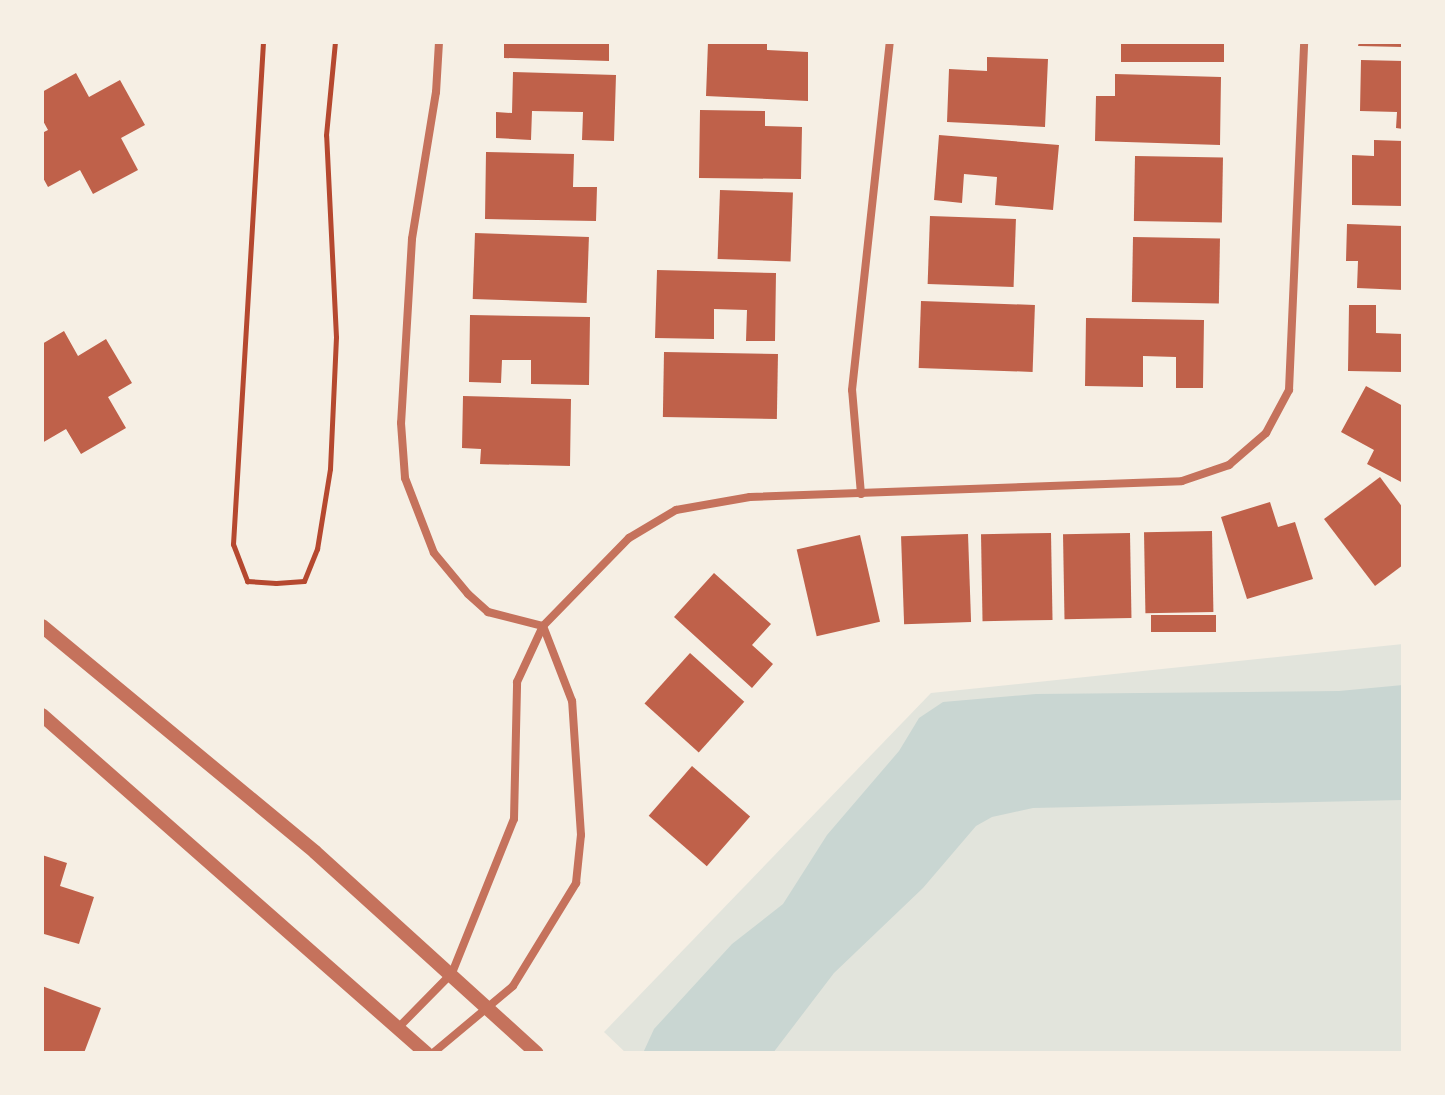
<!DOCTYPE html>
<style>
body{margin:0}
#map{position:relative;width:1445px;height:1095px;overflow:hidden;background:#f6efe4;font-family:"Fira Sans Condensed",sans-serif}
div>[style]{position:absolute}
.green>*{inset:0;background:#e2e4dc}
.water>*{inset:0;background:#c9d6d2}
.building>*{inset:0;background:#bf614a;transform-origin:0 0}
.path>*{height:5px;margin:-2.5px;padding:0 2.5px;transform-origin:2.5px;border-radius:2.5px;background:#b5482f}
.minor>*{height:8px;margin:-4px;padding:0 4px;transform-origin:4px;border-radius:4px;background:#c5725c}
.tertiary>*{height:14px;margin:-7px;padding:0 7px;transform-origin:7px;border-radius:7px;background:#c5725c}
span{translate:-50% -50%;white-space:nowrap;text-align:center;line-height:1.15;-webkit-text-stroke:7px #f6efe4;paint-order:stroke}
.frame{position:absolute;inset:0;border:44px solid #f6efe4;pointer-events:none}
</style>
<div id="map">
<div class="green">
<div style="clip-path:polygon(1403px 644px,1403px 1053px,626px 1053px,604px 1032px,931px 693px)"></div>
</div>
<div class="water">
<div style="clip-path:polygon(1403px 685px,1403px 800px,1033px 808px,992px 817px,976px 826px,923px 888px,834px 973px,773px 1053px,643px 1053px,654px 1029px,732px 944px,783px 904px,827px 835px,899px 751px,919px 718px,943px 702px,1036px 694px,1339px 691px)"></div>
</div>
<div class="building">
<div style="clip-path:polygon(504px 42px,609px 42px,609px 61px,504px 58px)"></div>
<div style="clip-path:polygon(708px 42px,767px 42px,767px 50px,808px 52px,808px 101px,706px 96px)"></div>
<div style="left:1121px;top:42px;width:103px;height:20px"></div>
<div style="clip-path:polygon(1359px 42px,1403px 42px,1403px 47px,1358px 46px)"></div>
<div style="clip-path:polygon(987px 57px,1048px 59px,1045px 127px,947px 122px,949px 69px,987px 71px)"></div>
<div style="clip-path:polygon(1361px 60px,1403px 61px,1403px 129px,1396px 128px,1397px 112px,1360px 111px)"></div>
<div style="clip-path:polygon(513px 72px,616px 75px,614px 141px,582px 140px,583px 112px,532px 111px,531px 140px,496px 138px,496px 112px,512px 113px)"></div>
<div style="clip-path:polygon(76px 73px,89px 97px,120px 80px,145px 125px,121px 138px,138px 170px,93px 194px,80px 170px,48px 187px,42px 176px,42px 133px,48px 130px,42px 119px,42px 92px)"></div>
<div style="clip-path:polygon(1115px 74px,1221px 77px,1220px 145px,1095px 141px,1096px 96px,1115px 96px)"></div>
<div style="clip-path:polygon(700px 110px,765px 111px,765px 126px,802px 127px,801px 179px,699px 178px)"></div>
<div style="clip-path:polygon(939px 135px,1059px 145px,1053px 210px,995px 205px,997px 177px,964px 174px,962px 203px,934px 200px)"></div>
<div style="clip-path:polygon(1374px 140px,1403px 141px,1403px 206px,1352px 205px,1352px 155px,1374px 156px)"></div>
<div style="clip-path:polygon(486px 152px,574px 154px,573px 187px,597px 187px,596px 221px,485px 219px)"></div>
<div style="left:1135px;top:156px;width:88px;height:65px;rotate:1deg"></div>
<div style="left:720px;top:190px;width:73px;height:69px;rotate:2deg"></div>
<div style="left:930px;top:216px;width:86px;height:68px;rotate:2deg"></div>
<div style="clip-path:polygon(1347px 224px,1403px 226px,1403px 290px,1357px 288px,1358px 261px,1346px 261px)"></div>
<div style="left:475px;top:233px;width:114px;height:66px;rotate:2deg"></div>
<div style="left:1133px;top:237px;width:87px;height:65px;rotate:1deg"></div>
<div style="clip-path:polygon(657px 270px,776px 273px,775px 341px,746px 341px,747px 310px,714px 309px,714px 339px,655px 338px)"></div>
<div style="left:921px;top:301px;width:114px;height:67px;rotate:2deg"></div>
<div style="clip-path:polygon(1349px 305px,1376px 305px,1376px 333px,1403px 334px,1403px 372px,1348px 371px)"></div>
<div style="clip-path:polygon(470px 315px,590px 317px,589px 385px,531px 384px,531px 360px,502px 360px,501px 383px,469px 382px)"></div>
<div style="clip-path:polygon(1086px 318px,1204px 320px,1203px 388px,1176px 388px,1176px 357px,1143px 356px,1143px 387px,1085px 386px)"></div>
<div style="clip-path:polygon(64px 331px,78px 356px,106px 339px,132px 383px,108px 397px,126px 428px,81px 454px,66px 429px,42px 443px,42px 344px)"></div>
<div style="left:664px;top:352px;width:114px;height:65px;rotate:1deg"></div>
<div style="clip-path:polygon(1366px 386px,1403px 406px,1403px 483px,1367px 464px,1374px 450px,1341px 432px)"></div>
<div style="clip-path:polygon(463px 396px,571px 399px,570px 466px,480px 464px,481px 449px,462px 448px)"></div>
<div style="clip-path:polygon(1380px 477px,1403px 508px,1403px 565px,1375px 586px,1324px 519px)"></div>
<div style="clip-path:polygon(1270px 502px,1278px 527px,1295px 522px,1313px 579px,1247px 599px,1221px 517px)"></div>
<div style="left:1212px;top:531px;width:81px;height:68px;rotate:89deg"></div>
<div style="left:1051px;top:533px;width:87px;height:70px;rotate:89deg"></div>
<div style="left:1130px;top:533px;width:85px;height:67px;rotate:89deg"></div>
<div style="left:968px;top:534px;width:88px;height:67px;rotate:88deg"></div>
<div style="left:860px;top:535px;width:89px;height:65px;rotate:77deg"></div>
<div style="clip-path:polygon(714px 573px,771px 624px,752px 645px,773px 664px,752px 688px,674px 617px)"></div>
<div style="left:1216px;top:615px;width:17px;height:65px;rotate:90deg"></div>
<div style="left:690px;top:653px;width:73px;height:68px;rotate:42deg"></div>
<div style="left:692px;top:766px;width:77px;height:66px;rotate:41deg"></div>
<div style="clip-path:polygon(42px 855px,67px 863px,60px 886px,94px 897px,79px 944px,44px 934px,42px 939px)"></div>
<div style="clip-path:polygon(42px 986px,101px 1008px,84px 1053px,42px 1053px)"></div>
</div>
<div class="path">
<div style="left:263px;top:42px;width:503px;rotate:93.42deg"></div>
<div style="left:233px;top:544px;width:40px;rotate:69deg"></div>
<div style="left:247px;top:581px;width:29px;rotate:4deg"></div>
<div style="left:276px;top:583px;width:28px;rotate:-4deg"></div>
<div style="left:304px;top:581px;width:35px;rotate:-68deg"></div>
<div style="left:317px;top:549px;width:81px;rotate:-80.8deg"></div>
<div style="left:330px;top:469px;width:132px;rotate:-87.4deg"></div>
<div style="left:336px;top:337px;width:202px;rotate:-92.8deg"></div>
<div style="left:326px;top:135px;width:93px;rotate:-84.5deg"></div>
</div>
<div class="minor">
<div style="left:439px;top:42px;width:50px;rotate:93.4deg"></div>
<div style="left:436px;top:92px;width:149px;rotate:99.3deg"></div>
<div style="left:412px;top:239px;width:184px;rotate:93.4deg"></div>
<div style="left:401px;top:423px;width:55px;rotate:85.8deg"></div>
<div style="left:405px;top:478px;width:80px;rotate:68.9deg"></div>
<div style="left:434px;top:553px;width:53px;rotate:50.3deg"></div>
<div style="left:468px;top:594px;width:27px;rotate:42deg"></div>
<div style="left:488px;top:612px;width:57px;rotate:14.3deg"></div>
<div style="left:861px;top:494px;width:104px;rotate:-94.9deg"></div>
<div style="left:852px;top:390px;width:350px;rotate:-83.8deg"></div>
<div style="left:398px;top:1028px;width:77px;rotate:-45.5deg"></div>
<div style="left:452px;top:973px;width:166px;rotate:-68.1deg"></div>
<div style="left:514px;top:819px;width:137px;rotate:-88.7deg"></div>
<div style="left:517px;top:682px;width:62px;rotate:-65.1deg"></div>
<div style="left:543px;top:626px;width:123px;rotate:-45.7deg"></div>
<div style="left:629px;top:538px;width:55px;rotate:-30.8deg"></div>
<div style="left:676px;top:510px;width:75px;rotate:-10deg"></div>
<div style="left:750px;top:497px;width:432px;rotate:-2.1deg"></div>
<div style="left:1182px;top:481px;width:50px;rotate:-18.8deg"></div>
<div style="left:1229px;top:465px;width:49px;rotate:-40.9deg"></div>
<div style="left:1266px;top:433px;width:49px;rotate:-61.9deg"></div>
<div style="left:1289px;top:390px;width:348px;rotate:-87.5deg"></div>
<div style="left:433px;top:1053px;width:104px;rotate:-39.9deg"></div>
<div style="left:513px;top:986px;width:121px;rotate:-58.5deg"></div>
<div style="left:576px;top:883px;width:48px;rotate:-84.1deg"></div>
<div style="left:581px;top:835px;width:134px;rotate:-93.8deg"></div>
<div style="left:572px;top:701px;width:80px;rotate:-111.1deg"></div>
</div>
<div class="tertiary">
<div style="left:42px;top:626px;width:354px;rotate:39.6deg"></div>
<div style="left:315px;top:852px;width:299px;rotate:42.2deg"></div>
<div style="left:42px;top:715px;width:512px;rotate:41.35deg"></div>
</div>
<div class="frame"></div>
</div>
